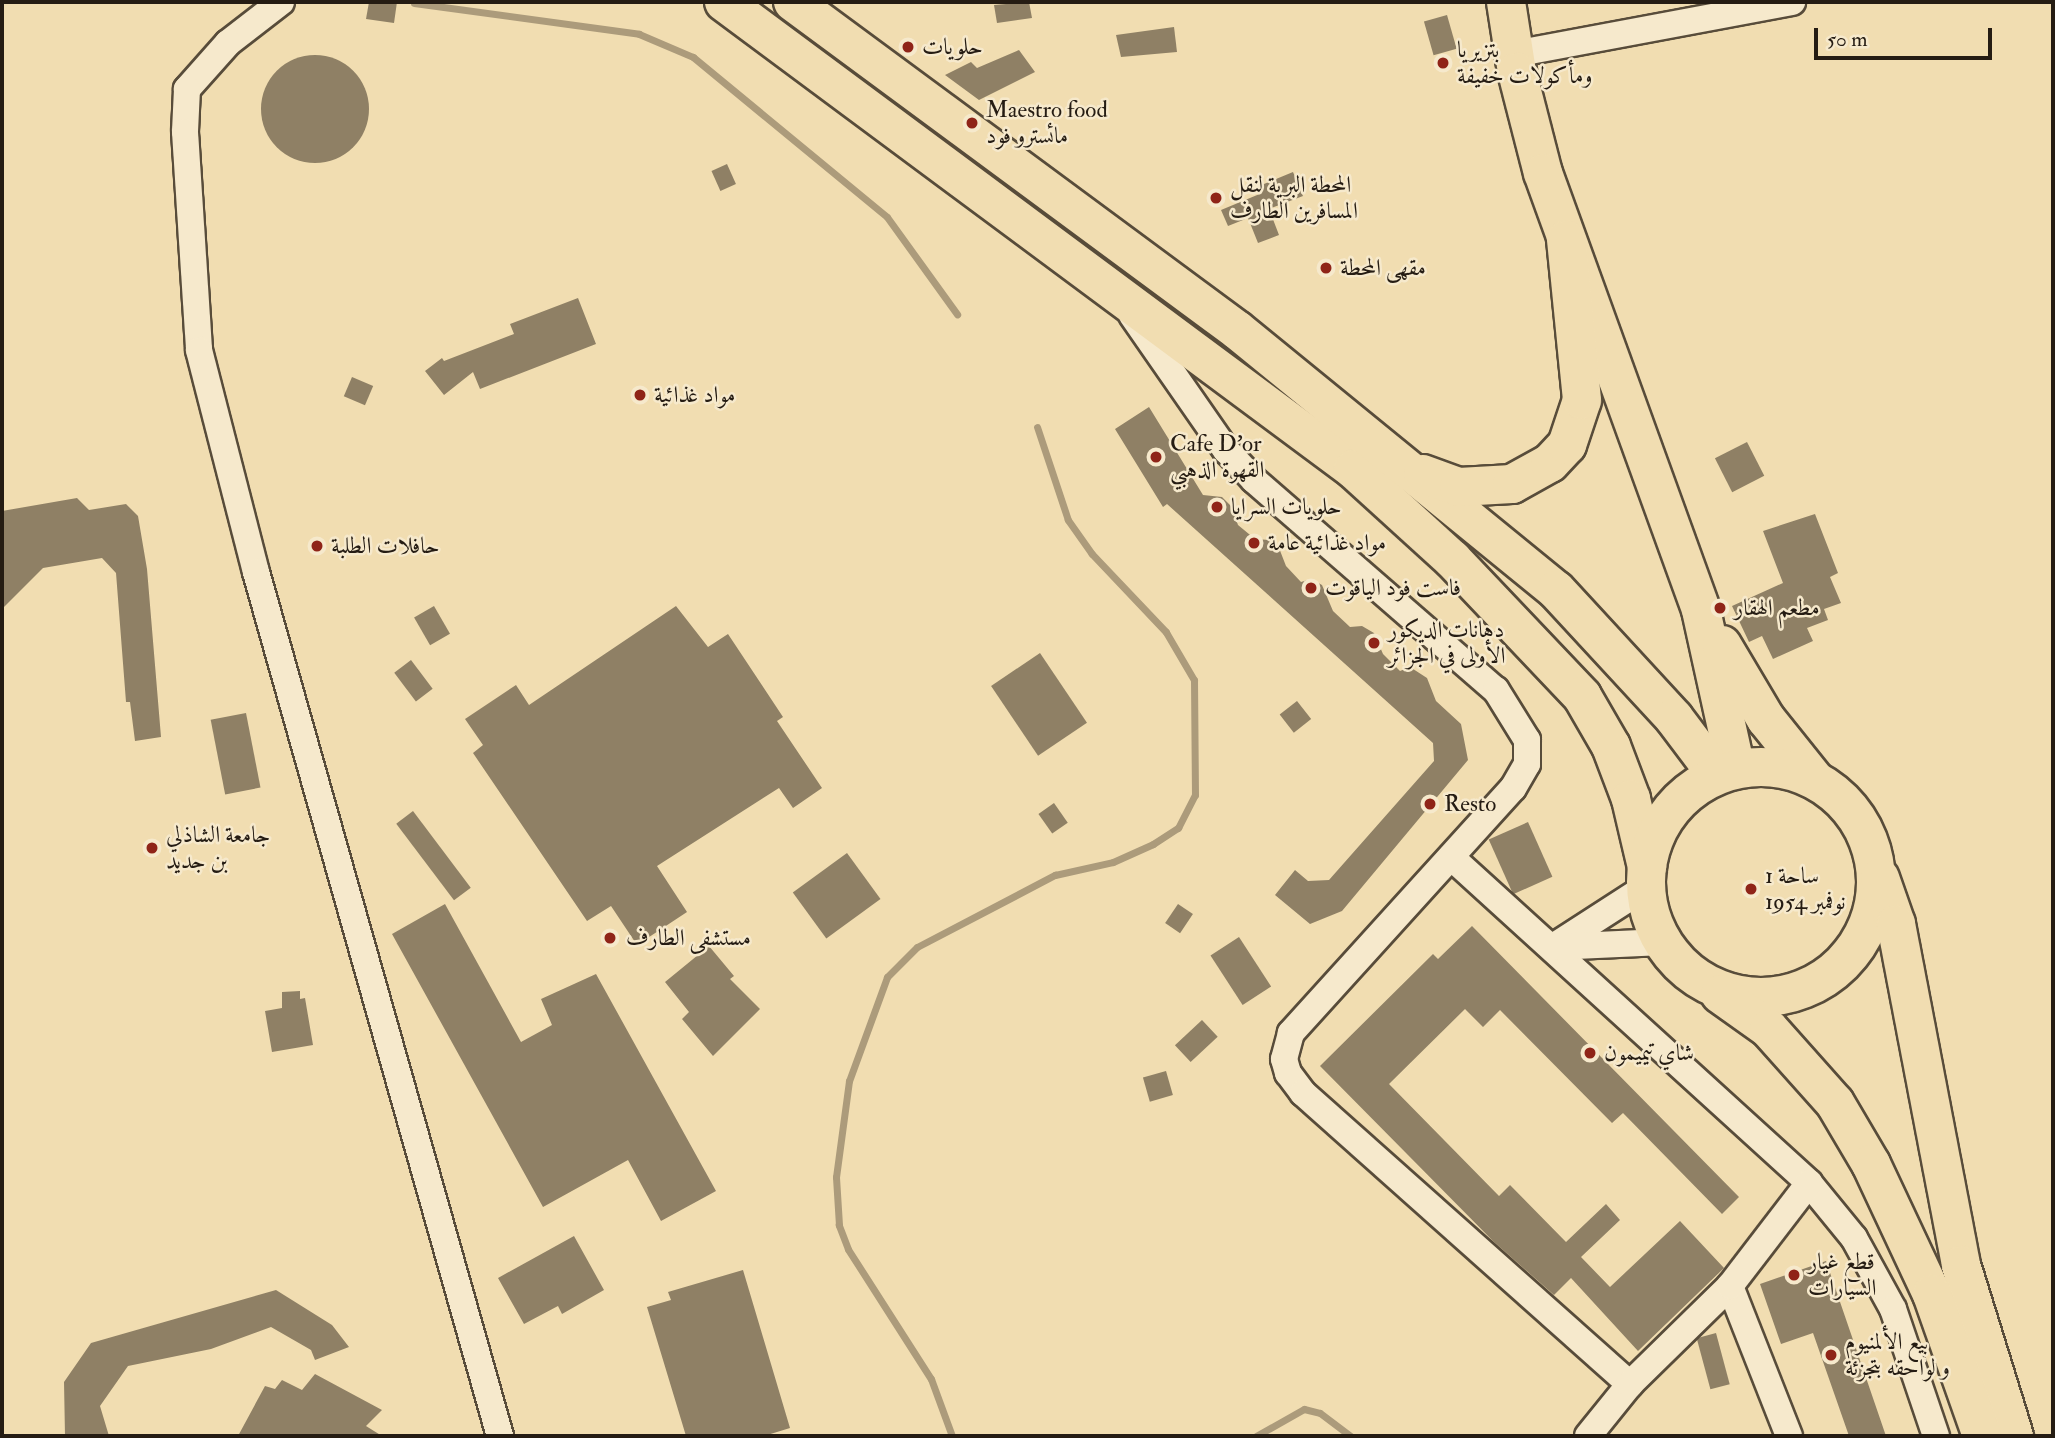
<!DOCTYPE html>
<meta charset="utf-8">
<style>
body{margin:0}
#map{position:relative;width:2055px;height:1438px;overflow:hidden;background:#f1ddb1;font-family:"IM FELL Double Pica",Amiri,serif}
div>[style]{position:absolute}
.stream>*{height:7px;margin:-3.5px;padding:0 3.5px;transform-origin:3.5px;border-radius:3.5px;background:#ac9b7b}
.building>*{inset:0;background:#8f8065;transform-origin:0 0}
.round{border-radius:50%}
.roads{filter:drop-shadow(2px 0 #584c3a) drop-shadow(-2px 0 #584c3a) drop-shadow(0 2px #584c3a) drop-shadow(0 -2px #584c3a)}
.minor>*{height:26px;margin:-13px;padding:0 13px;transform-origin:13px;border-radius:13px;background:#f6e9cc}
.primary>*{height:38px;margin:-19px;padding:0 19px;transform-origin:19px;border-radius:19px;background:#f1ddb1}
.trunk>*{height:38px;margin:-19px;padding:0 19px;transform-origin:19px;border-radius:19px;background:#f1ddb1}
.trunk>.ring{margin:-19px;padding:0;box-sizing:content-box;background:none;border:38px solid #f1ddb1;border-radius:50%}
.dots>*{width:19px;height:19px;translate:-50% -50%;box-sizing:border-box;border:4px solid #f6e9cc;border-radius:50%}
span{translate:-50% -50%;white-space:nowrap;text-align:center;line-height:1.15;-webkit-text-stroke:5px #f6e9cc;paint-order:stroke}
.poi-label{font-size:23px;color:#251c13}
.left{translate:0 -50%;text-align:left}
.frame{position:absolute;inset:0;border:4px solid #251c13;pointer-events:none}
.scale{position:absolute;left:1814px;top:28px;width:178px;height:32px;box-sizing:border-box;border:4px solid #251c13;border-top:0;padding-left:9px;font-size:21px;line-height:24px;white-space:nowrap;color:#251c13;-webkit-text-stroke:5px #f6e9cc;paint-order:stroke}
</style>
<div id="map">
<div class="stream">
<div style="left:414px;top:3px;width:227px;rotate:7.8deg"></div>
<div style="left:639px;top:34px;width:59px;rotate:23.1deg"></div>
<div style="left:693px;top:57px;width:251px;rotate:39.5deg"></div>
<div style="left:887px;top:217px;width:120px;rotate:54.2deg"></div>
<div style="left:952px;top:1436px;width:61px;rotate:-110.2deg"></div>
<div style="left:931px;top:1379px;width:154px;rotate:-122.6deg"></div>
<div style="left:848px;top:1249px;width:26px;rotate:-111deg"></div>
<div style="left:839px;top:1225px;width:48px;rotate:-93.6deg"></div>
<div style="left:836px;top:1177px;width:97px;rotate:-82.3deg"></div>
<div style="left:849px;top:1081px;width:111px;rotate:-69.9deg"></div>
<div style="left:887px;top:977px;width:42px;rotate:-45deg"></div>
<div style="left:917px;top:947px;width:156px;rotate:-27.6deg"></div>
<div style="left:1055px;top:875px;width:59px;rotate:-12.6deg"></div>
<div style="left:1113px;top:862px;width:44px;rotate:-24.2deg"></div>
<div style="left:1153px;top:844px;width:30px;rotate:-33deg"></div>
<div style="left:1178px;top:828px;width:37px;rotate:-63deg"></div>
<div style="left:1195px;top:795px;width:115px;rotate:-90.5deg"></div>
<div style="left:1194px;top:680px;width:56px;rotate:-120.3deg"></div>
<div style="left:1166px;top:632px;width:108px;rotate:-133.5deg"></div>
<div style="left:1092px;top:554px;width:42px;rotate:-125.2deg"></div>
<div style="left:1068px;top:520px;width:98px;rotate:-108.4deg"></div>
<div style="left:1256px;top:1436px;width:55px;rotate:-29.4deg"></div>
<div style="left:1304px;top:1409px;width:16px;rotate:14deg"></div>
<div style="left:1320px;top:1413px;width:39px;rotate:37deg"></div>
</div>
<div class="building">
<div style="clip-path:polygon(369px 2px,397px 2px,394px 23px,366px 19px)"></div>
<div style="clip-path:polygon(1029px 2px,1032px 18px,997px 23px,994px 5px)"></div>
<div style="left:1447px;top:15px;width:35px;height:24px;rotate:74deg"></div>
<div style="clip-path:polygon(1174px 27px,1177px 52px,1121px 57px,1116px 35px)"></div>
<div style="clip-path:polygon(1019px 50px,1035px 72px,979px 100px,945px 75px,971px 62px,977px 68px)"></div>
<div class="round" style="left:261px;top:55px;width:108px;height:108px"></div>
<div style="left:727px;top:164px;width:22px;height:17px;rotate:66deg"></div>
<div style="clip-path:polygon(1293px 172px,1303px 196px,1269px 209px,1279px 235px,1258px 243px,1248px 218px,1228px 226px,1221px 210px,1262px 193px,1259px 186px)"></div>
<div style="clip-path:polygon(578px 298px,596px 344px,480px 389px,473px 372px,444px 395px,425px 371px,442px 358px,444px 361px,514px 334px,510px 324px)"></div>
<div style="left:352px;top:377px;width:23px;height:21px;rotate:23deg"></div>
<div style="clip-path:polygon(1149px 407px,1203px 495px,1222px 497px,1232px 507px,1238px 525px,1255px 539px,1270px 540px,1279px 548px,1286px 566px,1301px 582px,1311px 579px,1322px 585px,1333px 611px,1350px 627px,1362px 626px,1374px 633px,1383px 654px,1400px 671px,1410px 667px,1427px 678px,1436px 701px,1461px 724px,1468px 760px,1342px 911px,1310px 924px,1275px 895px,1295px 870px,1308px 881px,1329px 880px,1434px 761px,1433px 743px,1167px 504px,1163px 507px,1115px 429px)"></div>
<div style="left:1747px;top:442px;width:38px;height:36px;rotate:63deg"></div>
<div style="clip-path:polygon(77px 498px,89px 510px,126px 504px,138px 516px,147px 569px,161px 737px,135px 741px,130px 702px,126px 702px,116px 573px,102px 558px,43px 568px,2px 609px,2px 511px)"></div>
<div style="clip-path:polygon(1815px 514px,1838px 573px,1830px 577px,1841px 603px,1824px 609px,1828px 620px,1807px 628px,1813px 641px,1773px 659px,1762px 636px,1749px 642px,1732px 606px,1783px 583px,1763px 531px)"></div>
<div style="left:434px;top:606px;width:32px;height:23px;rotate:60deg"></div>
<div style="clip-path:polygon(676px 606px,708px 647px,728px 634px,783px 717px,777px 721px,822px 788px,793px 808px,779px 788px,657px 866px,687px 912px,637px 945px,611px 906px,587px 921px,473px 753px,483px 745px,465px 719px,516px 685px,529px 705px)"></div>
<div style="left:1040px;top:653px;width:84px;height:59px;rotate:56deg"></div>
<div style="left:411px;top:660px;width:36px;height:21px;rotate:53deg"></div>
<div style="left:1297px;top:701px;width:23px;height:22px;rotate:52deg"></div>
<div style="left:246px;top:713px;width:76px;height:36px;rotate:79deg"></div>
<div style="left:1054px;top:803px;width:24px;height:19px;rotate:55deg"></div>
<div style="left:413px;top:811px;width:96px;height:21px;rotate:53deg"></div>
<div style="left:1528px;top:822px;width:60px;height:43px;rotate:66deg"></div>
<div style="left:847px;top:853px;width:57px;height:67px;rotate:54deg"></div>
<div style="clip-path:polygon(445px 904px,521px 1042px,552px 1025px,541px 999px,596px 974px,716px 1191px,661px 1221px,628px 1160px,543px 1207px,392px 934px)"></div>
<div style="left:1178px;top:904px;width:18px;height:23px;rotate:34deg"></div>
<div style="clip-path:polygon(1472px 926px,1739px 1197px,1722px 1214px,1623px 1113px,1612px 1123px,1500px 1010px,1483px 1027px,1465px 1009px,1389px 1084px,1499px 1196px,1510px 1185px,1566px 1242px,1606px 1204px,1620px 1220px,1581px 1257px,1610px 1287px,1680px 1221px,1724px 1268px,1638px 1351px,1571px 1278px,1554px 1295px,1493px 1241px,1320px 1066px,1433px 954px,1438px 959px)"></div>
<div style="left:1239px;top:937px;width:59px;height:34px;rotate:57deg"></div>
<div style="clip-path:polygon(709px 946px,734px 976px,730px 979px,760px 1009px,713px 1056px,682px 1019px,689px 1012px,665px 982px)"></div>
<div style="clip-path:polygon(300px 991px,300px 999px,305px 998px,313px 1045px,272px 1052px,265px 1011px,282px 1008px,282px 992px)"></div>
<div style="left:1202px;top:1020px;width:23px;height:37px;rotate:47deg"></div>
<div style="left:1166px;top:1071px;width:25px;height:24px;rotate:74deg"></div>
<div style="clip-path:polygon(574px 1236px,604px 1290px,562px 1314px,558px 1306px,524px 1324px,498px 1278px)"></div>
<div style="clip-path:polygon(1826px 1261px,1886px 1436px,1849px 1436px,1813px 1333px,1781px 1344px,1760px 1284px)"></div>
<div style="clip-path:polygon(743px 1270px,790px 1428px,764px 1436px,686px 1436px,647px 1307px,671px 1300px,668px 1292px)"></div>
<div style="clip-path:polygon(276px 1290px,332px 1325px,349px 1347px,315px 1360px,311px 1350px,271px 1327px,211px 1349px,128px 1366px,100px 1406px,109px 1436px,65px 1436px,64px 1382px,91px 1343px)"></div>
<div style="left:1716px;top:1333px;width:53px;height:20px;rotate:75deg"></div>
<div style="clip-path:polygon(315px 1374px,382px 1410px,366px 1426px,382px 1436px,238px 1436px,265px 1386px,275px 1389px,282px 1380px,302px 1390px)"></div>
</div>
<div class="roads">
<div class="minor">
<div style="left:281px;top:2px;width:67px;rotate:142.3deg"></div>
<div style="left:228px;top:43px;width:62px;rotate:131.7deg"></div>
<div style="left:187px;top:89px;width:43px;rotate:92.7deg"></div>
<div style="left:185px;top:132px;width:218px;rotate:86.3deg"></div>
<div style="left:199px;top:350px;width:229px;rotate:75.6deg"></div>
<div style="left:256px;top:572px;width:898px;rotate:74.23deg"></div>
<div style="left:1514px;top:54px;width:283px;rotate:-10.6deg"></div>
<div style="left:1132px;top:315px;width:165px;rotate:55.2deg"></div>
<div style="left:1226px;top:450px;width:41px;rotate:47deg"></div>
<div style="left:1254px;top:480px;width:320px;rotate:41deg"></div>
<div style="left:1496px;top:690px;width:59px;rotate:58.2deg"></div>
<div style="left:1527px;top:740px;width:24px;rotate:90deg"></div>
<div style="left:1527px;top:764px;width:28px;rotate:120deg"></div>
<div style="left:1513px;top:788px;width:331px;rotate:132.2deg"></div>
<div style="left:1291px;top:1033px;width:27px;rotate:105deg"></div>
<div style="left:1284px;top:1059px;width:15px;rotate:74deg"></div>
<div style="left:1288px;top:1073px;width:25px;rotate:53deg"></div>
<div style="left:1303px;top:1093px;width:438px;rotate:41.7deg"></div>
<div style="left:1451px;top:857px;width:484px;rotate:42.3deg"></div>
<div style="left:1809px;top:1183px;width:71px;rotate:50.7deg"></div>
<div style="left:1854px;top:1238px;width:81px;rotate:61.2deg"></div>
<div style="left:1893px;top:1309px;width:134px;rotate:71.3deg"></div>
<div style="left:1646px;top:887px;width:111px;rotate:147.2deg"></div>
<div style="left:1553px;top:947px;width:110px;rotate:-2.6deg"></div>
<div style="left:1730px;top:1286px;width:161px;rotate:68.5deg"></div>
<div style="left:1588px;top:1436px;width:67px;rotate:-51.1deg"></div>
<div style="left:1630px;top:1384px;width:140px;rotate:-44.4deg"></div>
<div style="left:1730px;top:1286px;width:130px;rotate:-52.5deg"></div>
</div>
<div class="primary">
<div style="left:1506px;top:2px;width:71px;rotate:81.1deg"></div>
<div style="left:1517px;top:72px;width:104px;rotate:75.6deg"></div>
<div style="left:1543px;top:173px;width:465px;rotate:70.1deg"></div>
<div style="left:1701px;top:610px;width:163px;rotate:77.6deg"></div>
<div style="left:1722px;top:645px;width:86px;rotate:59.3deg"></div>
<div style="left:1766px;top:719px;width:78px;rotate:51.2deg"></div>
</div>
<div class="trunk">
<div style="left:724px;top:2px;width:783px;rotate:36.59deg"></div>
<div style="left:1353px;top:469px;width:134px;rotate:42.3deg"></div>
<div style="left:1452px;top:559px;width:189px;rotate:46.5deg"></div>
<div style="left:1582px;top:696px;width:58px;rotate:59.9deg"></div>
<div style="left:1611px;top:746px;width:57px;rotate:69.3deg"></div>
<div style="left:1631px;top:799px;width:70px;rotate:76.8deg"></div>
<div style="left:793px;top:2px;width:552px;rotate:36.45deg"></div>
<div style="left:1237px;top:330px;width:412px;rotate:39.2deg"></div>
<div style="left:1556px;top:590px;width:174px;rotate:47.3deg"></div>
<div style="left:1674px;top:718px;width:71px;rotate:53deg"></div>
<div style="left:1423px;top:474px;width:38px;rotate:20deg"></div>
<div style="left:1459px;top:487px;width:53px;rotate:-3.2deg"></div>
<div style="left:1512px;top:484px;width:43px;rotate:-28.9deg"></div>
<div style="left:1550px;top:463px;width:25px;rotate:-47deg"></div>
<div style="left:1567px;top:445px;width:47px;rotate:-71.6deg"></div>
<div style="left:1582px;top:400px;width:161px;rotate:-95.7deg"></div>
<div class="ring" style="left:1646px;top:767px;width:192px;height:192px"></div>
<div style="left:1880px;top:878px;width:49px;rotate:70.8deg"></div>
<div style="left:1896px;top:924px;width:347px;rotate:79.2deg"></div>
<div style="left:1961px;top:1265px;width:179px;rotate:72.8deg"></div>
<div style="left:1720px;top:994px;width:60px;rotate:35.5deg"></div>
<div style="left:1769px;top:1029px;width:99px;rotate:48.3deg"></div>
<div style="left:1835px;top:1103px;width:71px;rotate:59.5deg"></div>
<div style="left:1871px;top:1164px;width:144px;rotate:64.9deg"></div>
<div style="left:1932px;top:1294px;width:151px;rotate:70.6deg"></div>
</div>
</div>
<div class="dots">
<div style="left:908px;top:47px;background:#8f2418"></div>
<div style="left:1443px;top:63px;background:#8f2418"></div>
<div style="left:972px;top:123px;background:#8f2418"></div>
<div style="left:1216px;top:198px;background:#8f2418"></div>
<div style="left:1326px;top:268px;background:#8f2418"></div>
<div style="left:640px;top:395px;background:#8f2418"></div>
<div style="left:1156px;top:457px;background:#8f2418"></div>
<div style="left:1217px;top:507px;background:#8f2418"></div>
<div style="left:1254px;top:543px;background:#8f2418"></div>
<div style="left:317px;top:546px;background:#8f2418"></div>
<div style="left:1311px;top:588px;background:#8f2418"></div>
<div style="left:1720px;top:608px;background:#8f2418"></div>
<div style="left:1374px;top:643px;background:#8f2418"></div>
<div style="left:1430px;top:804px;background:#8f2418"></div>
<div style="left:152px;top:848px;background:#8f2418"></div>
<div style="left:1751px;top:889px;background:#8f2418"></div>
<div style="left:610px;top:938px;background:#8f2418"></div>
<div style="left:1590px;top:1053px;background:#8f2418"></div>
<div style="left:1794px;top:1275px;background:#8f2418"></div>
<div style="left:1831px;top:1355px;background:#8f2418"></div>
</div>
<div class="poi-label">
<span class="left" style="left:922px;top:47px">حلويات</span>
<span class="left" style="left:1457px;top:63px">بتزيريا<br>ومأكولات خفيفة</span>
<span class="left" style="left:986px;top:123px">Maestro food<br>مائسترو فود</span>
<span class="left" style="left:1230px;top:198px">المحطة البرية لنقل<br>المسافرين الطارف</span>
<span class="left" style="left:1340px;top:268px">مقهى المحطة</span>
<span class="left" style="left:654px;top:395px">مواد غذائية</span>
<span class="left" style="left:1170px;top:457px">Cafe D'or<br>القهوة الذهبي</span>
<span class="left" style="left:1231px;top:507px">حلويات السرايا</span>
<span class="left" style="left:1268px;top:543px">مواد غذائية عامة</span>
<span class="left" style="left:331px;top:546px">حافلات الطلبة</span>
<span class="left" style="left:1325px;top:588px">فاست فود الياقوت</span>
<span class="left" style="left:1734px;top:608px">مطعم الهقار</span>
<span class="left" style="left:1388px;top:643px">دهانات الديكور<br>الأولى في الجزائر</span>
<span class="left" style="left:1444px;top:804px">Resto</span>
<span class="left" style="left:166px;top:848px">جامعة الشاذلي<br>بن جديد</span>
<span class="left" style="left:1765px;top:889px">ساحة 1<br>نوفمبر 1954</span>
<span class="left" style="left:626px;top:938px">مستشفى الطارف</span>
<span class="left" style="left:1604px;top:1053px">شاي تيميمون</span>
<span class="left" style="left:1808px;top:1275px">قطع غيار<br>السيارات</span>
<span class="left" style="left:1845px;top:1355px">بيع الألمنيوم<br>و لواحقه بتجزئة</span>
</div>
<div class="frame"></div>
<div class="scale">50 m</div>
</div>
